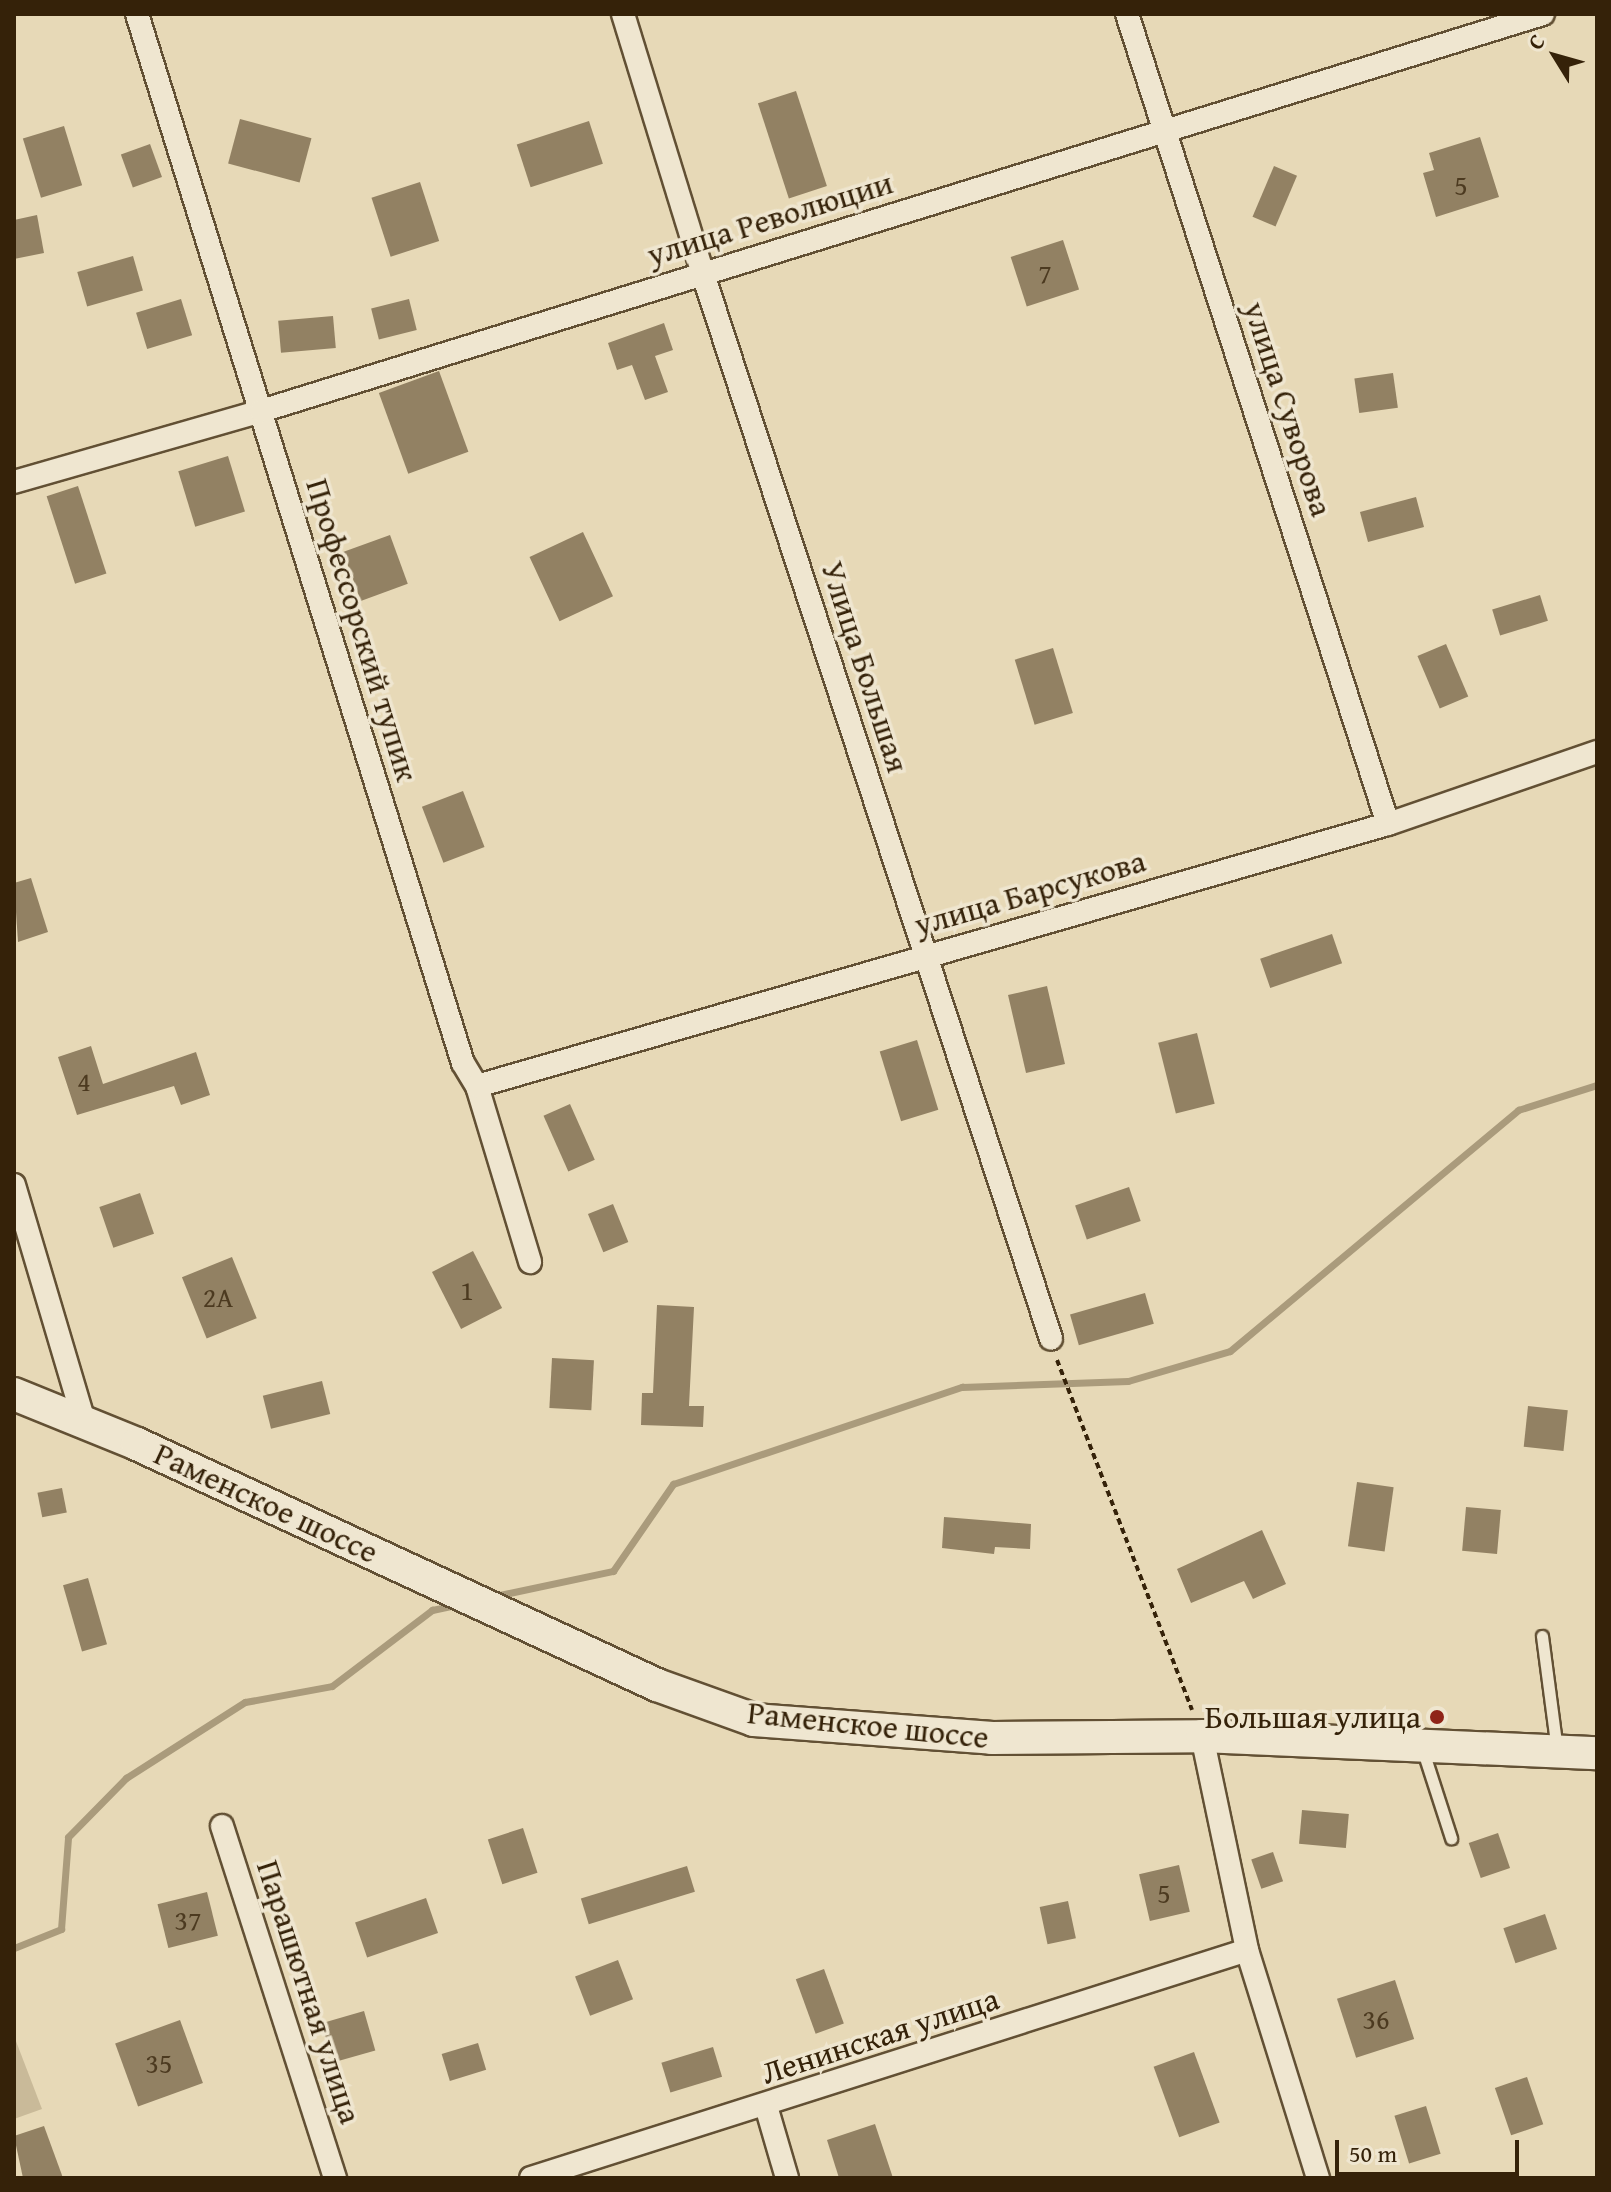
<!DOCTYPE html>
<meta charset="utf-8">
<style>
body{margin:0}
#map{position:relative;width:1611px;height:2192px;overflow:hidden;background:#e7d9b7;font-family:"Gentium Book Plus",serif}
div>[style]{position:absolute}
.green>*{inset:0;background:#c9ba99}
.stream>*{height:7px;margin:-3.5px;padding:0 3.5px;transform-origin:3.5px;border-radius:3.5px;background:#aa9b7c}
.building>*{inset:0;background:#928163;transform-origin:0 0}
.path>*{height:4px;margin-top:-2px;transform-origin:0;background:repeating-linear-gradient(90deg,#352209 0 6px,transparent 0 10px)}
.roads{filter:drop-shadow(2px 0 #625034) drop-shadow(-2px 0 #625034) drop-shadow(0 2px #625034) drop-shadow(0 -2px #625034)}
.lane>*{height:11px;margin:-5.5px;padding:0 5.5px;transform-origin:5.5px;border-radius:5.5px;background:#efe6d0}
.street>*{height:22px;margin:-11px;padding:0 11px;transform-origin:11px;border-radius:11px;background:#efe6d0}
.secondary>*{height:32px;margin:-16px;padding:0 16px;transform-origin:16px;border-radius:16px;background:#efe6d0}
.dots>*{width:22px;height:22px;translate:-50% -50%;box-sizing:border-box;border:4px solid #efe6d0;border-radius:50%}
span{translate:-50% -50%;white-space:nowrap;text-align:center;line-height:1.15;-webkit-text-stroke:7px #efe6d0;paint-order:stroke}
.number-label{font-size:28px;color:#4c3a20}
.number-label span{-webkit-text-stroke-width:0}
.street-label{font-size:32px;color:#352209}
.poi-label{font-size:32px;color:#352209}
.right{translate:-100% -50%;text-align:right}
.frame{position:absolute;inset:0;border:16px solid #352209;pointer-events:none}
.north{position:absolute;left:1515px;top:16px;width:80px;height:80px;-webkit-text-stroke:6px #efe6d0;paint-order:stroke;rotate:307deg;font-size:22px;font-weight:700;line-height:32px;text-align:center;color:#352209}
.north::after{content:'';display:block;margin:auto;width:28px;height:36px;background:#352209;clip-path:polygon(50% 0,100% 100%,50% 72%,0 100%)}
.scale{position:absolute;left:1335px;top:2140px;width:184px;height:36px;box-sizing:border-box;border:4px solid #352209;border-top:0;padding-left:10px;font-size:24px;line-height:28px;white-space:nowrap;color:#352209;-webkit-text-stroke:6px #efe6d0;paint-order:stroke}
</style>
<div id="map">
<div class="green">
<div style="clip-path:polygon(14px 2036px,42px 2109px,14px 2119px)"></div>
</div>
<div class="stream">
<div style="left:495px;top:1596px;width:121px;rotate:-12deg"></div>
<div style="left:613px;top:1571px;width:106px;rotate:-55.4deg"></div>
<div style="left:673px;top:1484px;width:305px;rotate:-18.6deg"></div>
<div style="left:962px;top:1387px;width:166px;rotate:-2.1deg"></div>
<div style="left:1128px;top:1381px;width:106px;rotate:-16.4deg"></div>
<div style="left:1230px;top:1351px;width:376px;rotate:-39.9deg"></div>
<div style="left:1518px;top:1110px;width:83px;rotate:-17.6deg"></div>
<div style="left:14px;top:1948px;width:51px;rotate:-22deg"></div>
<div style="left:61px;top:1929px;width:92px;rotate:-85.6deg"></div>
<div style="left:68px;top:1837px;width:83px;rotate:-45.5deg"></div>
<div style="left:126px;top:1778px;width:141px;rotate:-32.6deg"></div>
<div style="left:245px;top:1702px;width:88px;rotate:-10.4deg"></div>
<div style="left:332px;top:1686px;width:126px;rotate:-37.2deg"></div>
<div style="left:432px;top:1610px;width:25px;rotate:-12deg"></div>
</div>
<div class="building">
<div style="left:796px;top:91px;width:100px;height:40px;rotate:72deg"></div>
<div style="left:240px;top:119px;width:74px;height:46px;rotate:15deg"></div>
<div style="left:589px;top:121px;width:45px;height:76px;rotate:72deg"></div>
<div style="left:64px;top:126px;width:62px;height:43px;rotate:73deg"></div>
<div style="clip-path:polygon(1480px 137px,1499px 197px,1436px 217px,1423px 173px,1434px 170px,1429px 153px)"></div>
<div style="left:150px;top:144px;width:35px;height:31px;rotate:70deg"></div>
<div style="left:1274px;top:166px;width:25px;height:55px;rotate:23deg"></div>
<div style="left:420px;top:182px;width:62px;height:51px;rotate:72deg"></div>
<div style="clip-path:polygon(37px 215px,44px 253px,14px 259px,14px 220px)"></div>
<div style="left:1063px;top:240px;width:52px;height:55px;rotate:72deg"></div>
<div style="left:133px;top:256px;width:36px;height:58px;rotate:74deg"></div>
<div style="left:181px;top:299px;width:38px;height:47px;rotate:73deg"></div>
<div style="left:409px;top:299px;width:32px;height:39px;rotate:76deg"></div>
<div style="left:333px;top:316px;width:32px;height:55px;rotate:85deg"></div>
<div style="clip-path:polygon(664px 323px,673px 350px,655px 356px,668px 392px,645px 400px,632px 365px,617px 370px,608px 343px)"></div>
<div style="left:439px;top:371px;width:86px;height:64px;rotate:70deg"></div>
<div style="left:1393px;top:373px;width:35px;height:39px;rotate:82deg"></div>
<div style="left:228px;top:456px;width:58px;height:52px;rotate:73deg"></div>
<div style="left:78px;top:486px;width:92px;height:33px;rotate:72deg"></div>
<div style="left:1416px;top:497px;width:31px;height:58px;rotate:75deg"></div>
<div style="left:583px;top:532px;width:71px;height:59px;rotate:65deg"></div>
<div style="left:390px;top:535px;width:52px;height:50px;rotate:70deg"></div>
<div style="left:1540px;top:595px;width:27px;height:50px;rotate:73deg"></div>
<div style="left:1446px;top:644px;width:57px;height:31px;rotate:67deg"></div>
<div style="left:1053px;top:648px;width:68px;height:40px;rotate:73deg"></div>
<div style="left:463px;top:791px;width:60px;height:44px;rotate:69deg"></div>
<div style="clip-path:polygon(31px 878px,48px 932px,18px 942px,14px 883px)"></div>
<div style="left:1332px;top:934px;width:31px;height:76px;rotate:71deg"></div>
<div style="left:1047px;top:986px;width:80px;height:40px;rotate:77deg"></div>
<div style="left:1197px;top:1033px;width:73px;height:40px;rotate:76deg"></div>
<div style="left:917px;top:1040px;width:73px;height:39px;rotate:73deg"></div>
<div style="clip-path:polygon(91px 1046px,103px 1084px,196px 1052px,210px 1095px,181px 1105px,174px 1086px,77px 1115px,58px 1057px)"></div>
<div style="left:570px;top:1104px;width:61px;height:29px;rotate:66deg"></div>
<div style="left:1129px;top:1187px;width:36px;height:57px;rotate:71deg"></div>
<div style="left:140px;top:1193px;width:43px;height:43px;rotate:71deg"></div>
<div style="left:613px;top:1204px;width:41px;height:27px;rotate:68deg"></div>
<div style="left:473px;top:1251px;width:64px;height:46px;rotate:63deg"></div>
<div style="left:232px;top:1257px;width:66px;height:54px;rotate:68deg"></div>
<div style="left:1145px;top:1293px;width:32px;height:78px;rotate:74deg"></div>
<div style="clip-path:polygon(657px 1305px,694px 1307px,689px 1406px,704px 1406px,703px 1427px,641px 1425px,642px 1393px,653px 1393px)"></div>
<div style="left:552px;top:1358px;width:42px;height:50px;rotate:3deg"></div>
<div style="left:322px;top:1381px;width:34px;height:61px;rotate:76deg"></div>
<div style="left:1528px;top:1406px;width:40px;height:41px;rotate:6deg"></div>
<div style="left:1357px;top:1482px;width:37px;height:65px;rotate:8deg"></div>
<div style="left:62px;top:1488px;width:25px;height:25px;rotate:79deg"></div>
<div style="left:1466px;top:1507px;width:35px;height:44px;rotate:5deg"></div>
<div style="clip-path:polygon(944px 1517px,1031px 1524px,1030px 1549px,995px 1547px,994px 1554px,942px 1548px)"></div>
<div style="clip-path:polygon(1262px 1530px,1286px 1584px,1253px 1599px,1244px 1581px,1191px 1603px,1177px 1569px)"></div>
<div style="left:88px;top:1578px;width:69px;height:26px;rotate:74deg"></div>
<div style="left:1302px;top:1810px;width:47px;height:34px;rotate:5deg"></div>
<div style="left:523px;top:1828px;width:47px;height:37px;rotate:72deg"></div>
<div style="left:1498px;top:1833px;width:37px;height:31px;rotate:71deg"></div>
<div style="left:1273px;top:1852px;width:31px;height:23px;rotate:71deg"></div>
<div style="left:1179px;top:1865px;width:48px;height:41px;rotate:77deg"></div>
<div style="left:687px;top:1866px;width:27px;height:111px;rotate:73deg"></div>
<div style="left:207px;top:1892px;width:45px;height:51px;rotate:76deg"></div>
<div style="left:426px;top:1898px;width:37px;height:75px;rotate:71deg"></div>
<div style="left:1068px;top:1901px;width:38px;height:29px;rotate:78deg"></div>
<div style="left:1545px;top:1914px;width:37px;height:44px;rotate:71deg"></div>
<div style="left:618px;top:1960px;width:42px;height:46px;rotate:69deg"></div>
<div style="left:824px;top:1969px;width:58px;height:30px;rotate:70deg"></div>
<div style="left:1395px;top:1980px;width:62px;height:61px;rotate:72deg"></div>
<div style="left:364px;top:2011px;width:41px;height:44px;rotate:74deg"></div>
<div style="left:180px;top:2020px;width:67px;height:69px;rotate:70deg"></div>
<div style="left:478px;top:2043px;width:28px;height:38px;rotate:73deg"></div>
<div style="left:713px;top:2047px;width:31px;height:54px;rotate:73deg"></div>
<div style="left:1194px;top:2052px;width:75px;height:43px;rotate:70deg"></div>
<div style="left:1527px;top:2077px;width:50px;height:34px;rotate:71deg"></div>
<div style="left:1426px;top:2106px;width:50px;height:33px;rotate:73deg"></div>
<div style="clip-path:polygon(875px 2124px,893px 2178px,839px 2178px,827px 2140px)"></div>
<div style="clip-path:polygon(44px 2126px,63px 2178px,23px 2178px,14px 2136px)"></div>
</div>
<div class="path">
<div style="left:1057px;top:1360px;width:375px;rotate:68.9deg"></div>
</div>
<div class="roads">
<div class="lane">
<div style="left:1542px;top:1636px;width:115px;rotate:82.5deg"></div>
<div style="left:1422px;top:1748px;width:95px;rotate:72.1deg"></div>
</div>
<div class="street">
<div style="left:137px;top:14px;width:1098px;rotate:72.74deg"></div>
<div style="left:463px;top:1063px;width:27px;rotate:59deg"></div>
<div style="left:477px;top:1086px;width:184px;rotate:73.2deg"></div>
<div style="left:623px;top:14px;width:272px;rotate:72.9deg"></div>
<div style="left:703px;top:274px;width:1120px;rotate:71.9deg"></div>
<div style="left:1127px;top:14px;width:851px;rotate:72.14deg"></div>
<div style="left:14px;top:482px;width:257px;rotate:-16deg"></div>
<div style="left:261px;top:411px;width:1342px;rotate:-17.21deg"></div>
<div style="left:477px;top:1086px;width:948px;rotate:-16.05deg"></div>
<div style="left:1388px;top:824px;width:221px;rotate:-19deg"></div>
<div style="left:14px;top:1185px;width:249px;rotate:73.5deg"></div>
<div style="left:1202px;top:1736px;width:219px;rotate:78.1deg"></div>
<div style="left:1247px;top:1950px;width:239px;rotate:72.7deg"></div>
<div style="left:222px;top:1826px;width:370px;rotate:72.2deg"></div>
<div style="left:766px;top:2106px;width:75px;rotate:73.7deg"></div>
<div style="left:531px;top:2178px;width:751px;rotate:-17.66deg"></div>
</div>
<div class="secondary">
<div style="left:14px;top:1394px;width:133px;rotate:22.1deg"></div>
<div style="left:137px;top:1444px;width:573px;rotate:24.87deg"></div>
<div style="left:657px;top:1685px;width:103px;rotate:19.8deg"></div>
<div style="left:754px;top:1720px;width:239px;rotate:4.3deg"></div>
<div style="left:992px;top:1738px;width:210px;rotate:-0.5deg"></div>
<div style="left:1202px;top:1736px;width:395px;rotate:2.5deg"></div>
</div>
</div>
<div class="dots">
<div style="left:1437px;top:1717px;background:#8f2418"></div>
</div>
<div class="number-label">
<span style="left:1461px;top:185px">5</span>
<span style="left:1045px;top:273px">7</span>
<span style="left:84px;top:1081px">4</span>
<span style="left:467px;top:1290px">1</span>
<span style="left:218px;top:1297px">2А</span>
<span style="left:1164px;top:1893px">5</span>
<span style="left:188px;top:1920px">37</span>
<span style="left:1376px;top:2019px">36</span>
<span style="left:159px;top:2063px">35</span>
</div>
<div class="street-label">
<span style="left:770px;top:219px;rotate:-17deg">улица Революции</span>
<span style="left:1288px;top:409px;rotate:72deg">улица Суворова</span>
<span style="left:362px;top:630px;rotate:73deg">Профессорский тупик</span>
<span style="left:865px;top:667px;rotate:72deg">Улица Большая</span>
<span style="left:1030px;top:893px;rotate:-16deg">улица Барсукова</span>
<span style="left:266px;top:1503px;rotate:25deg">Раменское шоссе</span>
<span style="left:868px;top:1725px;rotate:6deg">Раменское шоссе</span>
<span style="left:309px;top:1992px;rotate:72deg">Парашютная улица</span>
<span style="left:880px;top:2036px;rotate:-18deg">Ленинская улица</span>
</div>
<div class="poi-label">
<span class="right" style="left:1421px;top:1717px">Большая улица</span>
</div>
<div class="frame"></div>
<div class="north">С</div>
<div class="scale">50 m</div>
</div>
